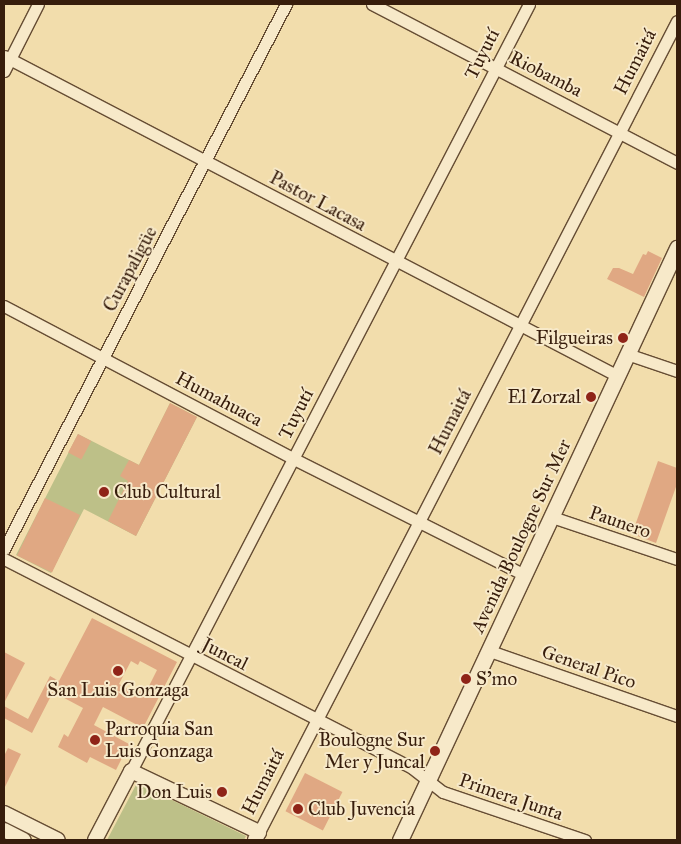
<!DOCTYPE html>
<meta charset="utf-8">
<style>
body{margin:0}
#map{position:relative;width:681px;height:844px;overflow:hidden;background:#f2ddac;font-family:"IM FELL Great Primer",serif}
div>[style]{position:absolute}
.green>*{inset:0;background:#bdc088}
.building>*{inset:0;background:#e0a883;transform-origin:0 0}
.roads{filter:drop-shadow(1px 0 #664d34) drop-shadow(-1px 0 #664d34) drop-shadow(0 1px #664d34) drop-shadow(0 -1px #664d34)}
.minor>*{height:11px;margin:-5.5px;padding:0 5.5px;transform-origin:5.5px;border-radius:5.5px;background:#f7e9c9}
.tertiary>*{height:14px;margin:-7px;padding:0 7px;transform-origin:7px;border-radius:7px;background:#f7e9c9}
.secondary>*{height:15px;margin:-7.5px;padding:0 7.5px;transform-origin:7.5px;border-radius:7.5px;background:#f7e9c9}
.dots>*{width:14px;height:14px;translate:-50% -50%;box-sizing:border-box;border:2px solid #f7e9c9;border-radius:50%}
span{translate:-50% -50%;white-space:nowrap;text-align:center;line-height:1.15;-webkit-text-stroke:4px #f7e9c9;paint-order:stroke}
.street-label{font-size:19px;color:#371d0c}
.poi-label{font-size:19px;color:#371d0c}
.right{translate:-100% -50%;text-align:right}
.left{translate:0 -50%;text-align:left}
.frame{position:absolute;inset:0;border:5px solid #371d0c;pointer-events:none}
</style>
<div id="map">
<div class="green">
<div style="clip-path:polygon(170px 403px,197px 417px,136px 536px,84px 509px,51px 573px,16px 555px,78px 434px,139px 465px)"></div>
<div style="clip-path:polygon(137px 783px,246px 836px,244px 840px,107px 840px)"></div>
</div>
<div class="building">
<div style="clip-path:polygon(648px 251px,662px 258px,644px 297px,607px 279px,613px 268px,619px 268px,633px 274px,643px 254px,646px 255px)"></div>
<div style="clip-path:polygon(170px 403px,197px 417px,136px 536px,108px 521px,128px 481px,120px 476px,129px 460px,139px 465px)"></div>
<div style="left:78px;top:434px;width:15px;height:21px;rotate:28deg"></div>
<div style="clip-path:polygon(658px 461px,677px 468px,677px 484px,656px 543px,632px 534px)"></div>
<div style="left:45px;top:498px;width:39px;height:64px;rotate:26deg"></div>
<div style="clip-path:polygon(evenodd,92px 618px,177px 662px,143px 728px,103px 707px,94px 725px,129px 744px,116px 770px,90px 757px,87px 763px,58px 747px,64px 734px,68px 737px,83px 708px,53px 692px,32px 733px,4px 718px,4px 706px,28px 719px,50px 676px,59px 681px,92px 618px,131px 661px,138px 665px,140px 661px,157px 670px,147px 690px,142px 688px,138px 694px,119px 684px,131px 661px)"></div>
<div style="clip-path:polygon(4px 652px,25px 663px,4px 703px)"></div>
<div style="clip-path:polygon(8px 748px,21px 754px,4px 789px,4px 756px)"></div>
<div style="left:305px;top:773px;width:42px;height:43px;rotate:27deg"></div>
</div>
<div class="roads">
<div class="minor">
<div style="left:372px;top:4px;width:344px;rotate:27.5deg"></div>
<div style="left:4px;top:56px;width:692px;rotate:27.53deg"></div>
<div style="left:4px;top:71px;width:75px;rotate:-63.1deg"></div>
<div style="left:4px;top:306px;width:328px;rotate:27.8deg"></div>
<div style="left:294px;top:459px;width:258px;rotate:26.7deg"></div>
<div style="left:627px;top:354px;width:53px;rotate:18.8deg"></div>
<div style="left:552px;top:517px;width:132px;rotate:18.6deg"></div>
<div style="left:4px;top:549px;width:614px;rotate:-62.64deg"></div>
<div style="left:4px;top:559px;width:458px;rotate:27.1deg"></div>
<div style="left:412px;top:768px;width:39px;rotate:38deg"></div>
<div style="left:443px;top:792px;width:150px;rotate:18.7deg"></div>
<div style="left:490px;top:651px;width:198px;rotate:19.2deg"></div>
<div style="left:131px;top:771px;width:864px;rotate:-62.57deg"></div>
<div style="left:259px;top:832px;width:912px;rotate:-62.73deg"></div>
</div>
<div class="tertiary">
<div style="left:4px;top:813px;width:60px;rotate:26.6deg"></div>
<div style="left:4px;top:830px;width:22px;rotate:27deg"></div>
<div style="left:95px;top:840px;width:78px;rotate:-62.4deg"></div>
<div style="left:131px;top:771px;width:142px;rotate:25.5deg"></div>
<div style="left:259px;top:832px;width:9px;rotate:117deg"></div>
</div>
<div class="secondary">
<div style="left:400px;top:840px;width:654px;rotate:-64.92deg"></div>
</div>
</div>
<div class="dots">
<div style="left:623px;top:338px;background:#8f2418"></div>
<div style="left:591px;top:397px;background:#8f2418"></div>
<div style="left:104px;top:492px;background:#8f2418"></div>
<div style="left:118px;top:671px;background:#8f2418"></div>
<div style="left:466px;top:679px;background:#8f2418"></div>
<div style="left:95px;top:740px;background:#8f2418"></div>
<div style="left:435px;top:751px;background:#8f2418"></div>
<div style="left:222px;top:792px;background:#8f2418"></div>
<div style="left:298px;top:809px;background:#8f2418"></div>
</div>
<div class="street-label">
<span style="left:482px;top:54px;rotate:-63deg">Tuyutí</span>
<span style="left:635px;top:62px;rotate:-63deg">Humaitá</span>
<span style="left:546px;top:74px;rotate:27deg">Riobamba</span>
<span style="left:318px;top:201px;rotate:28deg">Pastor Lacasa</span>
<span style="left:130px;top:269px;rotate:-62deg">Curapaligüe</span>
<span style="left:219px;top:399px;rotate:28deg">Humahuaca</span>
<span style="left:296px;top:414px;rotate:-63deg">Tuyutí</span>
<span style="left:450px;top:422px;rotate:-63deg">Humaitá</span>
<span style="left:620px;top:522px;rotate:19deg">Paunero</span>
<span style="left:521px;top:536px;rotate:-65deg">Avenida Boulogne Sur Mer</span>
<span style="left:225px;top:654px;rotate:27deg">Juncal</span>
<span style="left:589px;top:667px;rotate:19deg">General Pico</span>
<span style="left:263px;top:782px;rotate:-63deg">Humaitá</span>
<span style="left:511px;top:797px;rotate:19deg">Primera Junta</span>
</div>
<div class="poi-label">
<span class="right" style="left:613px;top:338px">Filgueiras</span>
<span class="right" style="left:581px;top:397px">El Zorzal</span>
<span class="left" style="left:114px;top:492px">Club Cultural</span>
<span class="left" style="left:476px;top:679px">S'mo</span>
<span style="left:118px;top:690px">San Luis Gonzaga</span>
<span class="left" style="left:105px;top:740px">Parroquia San<br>Luis Gonzaga</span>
<span class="right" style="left:425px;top:751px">Boulogne Sur<br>Mer y Juncal</span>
<span class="right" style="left:212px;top:792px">Don Luis</span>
<span class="left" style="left:308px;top:809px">Club Juvencia</span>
</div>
<div class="frame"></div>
</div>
